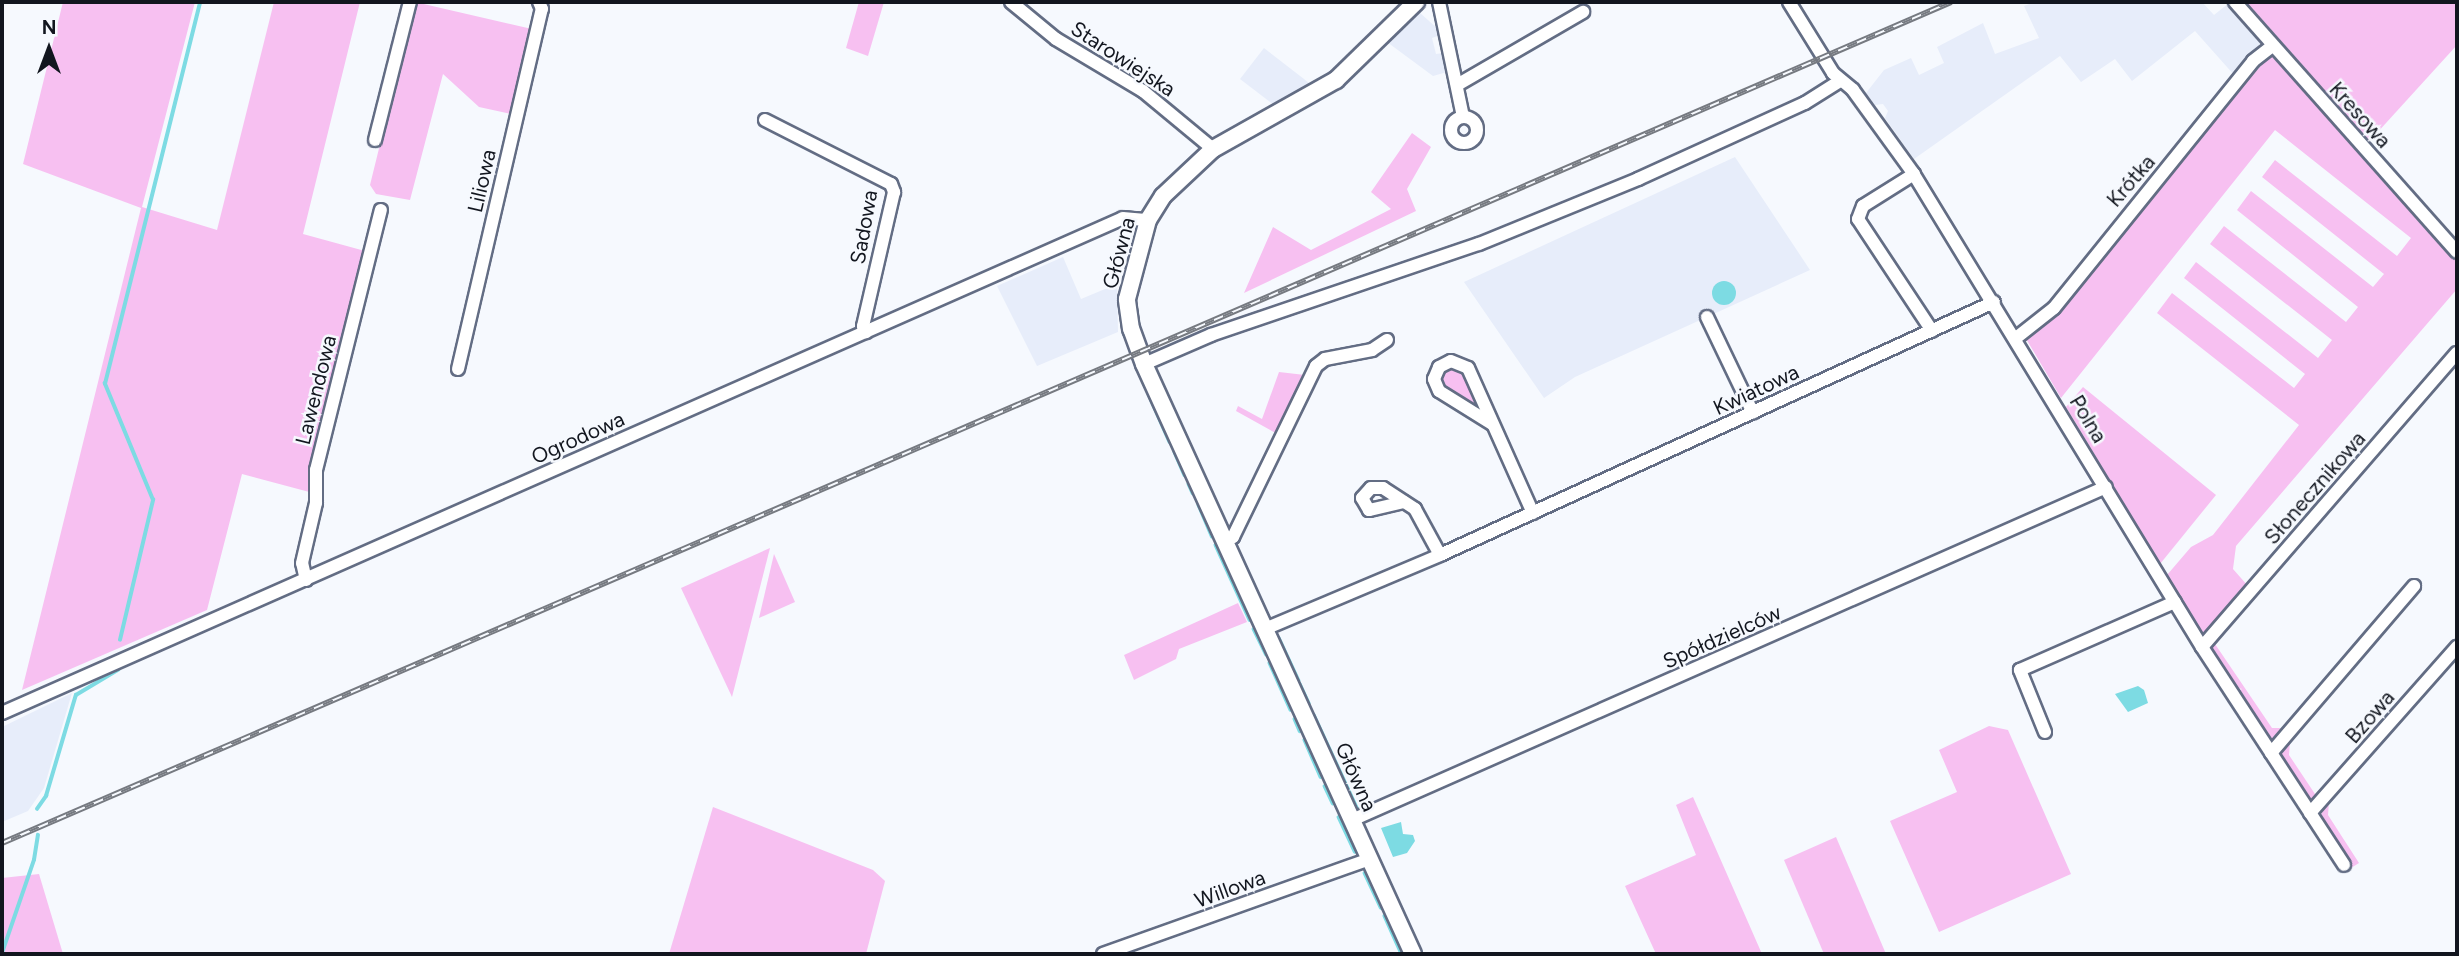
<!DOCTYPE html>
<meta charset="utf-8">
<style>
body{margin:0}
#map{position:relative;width:2459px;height:956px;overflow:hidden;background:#f6f9fe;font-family:Figtree,sans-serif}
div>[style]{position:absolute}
.built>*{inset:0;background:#e7edfa}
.green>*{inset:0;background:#f7c0f1}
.water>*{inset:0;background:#7ddbe3}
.round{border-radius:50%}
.stream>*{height:3.5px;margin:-1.75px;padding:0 1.75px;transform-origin:1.75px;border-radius:1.75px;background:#7ddbe3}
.roads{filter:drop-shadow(2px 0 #636d84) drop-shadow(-2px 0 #636d84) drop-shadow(0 2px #636d84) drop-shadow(0 -2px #636d84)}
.street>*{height:12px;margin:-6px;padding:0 6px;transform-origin:6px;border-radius:6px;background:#fff}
.street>.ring{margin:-6px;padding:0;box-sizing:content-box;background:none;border:12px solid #fff;border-radius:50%}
.secondary>*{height:16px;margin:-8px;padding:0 8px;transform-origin:8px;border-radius:8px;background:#fff}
.rail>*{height:6px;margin-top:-3px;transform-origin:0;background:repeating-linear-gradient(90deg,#f6f9fe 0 10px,#767a81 0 20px);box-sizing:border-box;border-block:2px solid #767a81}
span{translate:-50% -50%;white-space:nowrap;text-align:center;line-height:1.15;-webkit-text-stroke:5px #f6f9fe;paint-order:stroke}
.street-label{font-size:21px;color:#12161f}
.frame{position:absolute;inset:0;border:4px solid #12161f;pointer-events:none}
.north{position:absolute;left:14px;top:14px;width:70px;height:70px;-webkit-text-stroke:5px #f6f9fe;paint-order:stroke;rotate:0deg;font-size:19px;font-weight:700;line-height:28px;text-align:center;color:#12161f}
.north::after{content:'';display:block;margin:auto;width:24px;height:32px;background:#12161f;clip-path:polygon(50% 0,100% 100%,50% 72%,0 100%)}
</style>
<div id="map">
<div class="built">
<div style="clip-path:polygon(2035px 2px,2202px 2px,2214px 15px,2229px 3px,2262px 41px,2235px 76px,2195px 31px,2132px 81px,2115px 59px,2081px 82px,2060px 56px,1914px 159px,1885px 118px,1888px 111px,1883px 104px,1875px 105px,1866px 93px,1884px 70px,1911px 58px,1919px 75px,1944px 63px,1937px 47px,1983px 23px,1995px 54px,2039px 38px,2024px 6px)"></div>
<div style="clip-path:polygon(1419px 12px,1438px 29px,1440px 35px,1432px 38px,1436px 54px,1443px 53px,1447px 72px,1433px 76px,1387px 42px)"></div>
<div style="clip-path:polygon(1264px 48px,1304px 79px,1310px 84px,1274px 105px,1240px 79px)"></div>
<div style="clip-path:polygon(1735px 157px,1810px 270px,1575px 377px,1544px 398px,1464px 282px)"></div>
<div style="clip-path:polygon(1063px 257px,1081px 299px,1117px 284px,1118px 332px,1037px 366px,997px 286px)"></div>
<div style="clip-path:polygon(72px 693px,44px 788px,28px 811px,2px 822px,2px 727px)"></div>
</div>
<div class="green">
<div style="clip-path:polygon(63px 2px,195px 2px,142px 207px,217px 230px,274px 2px,360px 2px,303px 234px,365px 251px,313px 493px,242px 474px,207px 610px,22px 690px,141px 208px,23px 164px)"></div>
<div style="clip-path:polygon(415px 2px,532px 29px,511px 114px,479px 107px,443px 74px,410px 200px,376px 194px,370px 185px)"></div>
<div style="clip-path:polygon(859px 2px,884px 2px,868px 56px,846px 48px)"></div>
<div style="clip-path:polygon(2240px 2px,2457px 2px,2457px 45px,2366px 145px)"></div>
<div style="clip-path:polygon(2271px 54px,2457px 259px,2457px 289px,2236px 546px,2233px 569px,2248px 586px,2204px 635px,2167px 575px,2191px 547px,2213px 535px,2299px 425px,2157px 313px,2172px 293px,2294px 388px,2305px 374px,2184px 278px,2196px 262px,2318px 358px,2332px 340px,2210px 244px,2224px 226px,2346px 322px,2358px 307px,2237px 210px,2251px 191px,2373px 287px,2384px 274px,2262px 177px,2275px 160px,2397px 256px,2411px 238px,2275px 130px,2061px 398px,2025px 337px)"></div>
<div style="clip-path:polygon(1412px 133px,1431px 147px,1407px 189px,1416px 211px,1244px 293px,1273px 227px,1311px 250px,1391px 209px,1371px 192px)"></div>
<div style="clip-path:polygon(1461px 367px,1481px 406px,1476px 410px,1446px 392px,1438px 378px,1443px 368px)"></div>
<div style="clip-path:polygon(1279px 372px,1305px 375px,1281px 436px,1236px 411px,1238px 406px,1262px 419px)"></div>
<div style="clip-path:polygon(2083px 387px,2216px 495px,2160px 564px,2066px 407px)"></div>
<div style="clip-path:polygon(770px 548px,732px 697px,681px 588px)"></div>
<div style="clip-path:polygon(774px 554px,795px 602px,759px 618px)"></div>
<div style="clip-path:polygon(1238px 603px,1247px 622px,1179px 649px,1176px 659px,1134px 680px,1124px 655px)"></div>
<div style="clip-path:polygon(2215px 644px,2272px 728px,2281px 728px,2270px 741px,2237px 692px,2242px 689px,2235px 687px,2211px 651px)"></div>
<div style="clip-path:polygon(1989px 726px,2008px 730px,2071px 874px,1939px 932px,1890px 821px,1957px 792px,1939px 750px)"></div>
<div style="clip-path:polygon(2290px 742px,2289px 755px,2317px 797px,2307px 799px,2279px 755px)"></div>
<div style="clip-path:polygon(1693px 797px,1719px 856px,1762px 954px,1656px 954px,1625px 886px,1696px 855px,1676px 805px)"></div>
<div style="clip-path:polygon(2329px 802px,2328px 815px,2359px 863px,2351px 868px,2320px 822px,2322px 810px)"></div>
<div style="clip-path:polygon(713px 807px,873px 870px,885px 881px,866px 954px,669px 954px)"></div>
<div style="clip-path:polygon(1836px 837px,1886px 954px,1824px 954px,1784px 860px)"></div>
<div style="clip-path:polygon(39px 874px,63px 954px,2px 954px,2px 878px)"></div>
</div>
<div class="water">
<div class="round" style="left:1712px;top:281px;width:24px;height:24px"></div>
<div style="clip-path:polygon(2138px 686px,2144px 690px,2148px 703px,2128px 712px,2115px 694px)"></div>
<div style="clip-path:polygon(1401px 822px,1403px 834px,1413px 835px,1415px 841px,1407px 853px,1393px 857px,1381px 828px)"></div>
</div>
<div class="stream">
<div style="left:1149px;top:394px;width:52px;rotate:66.4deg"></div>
<div style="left:1175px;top:452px;width:25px;rotate:67deg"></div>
<div style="left:1189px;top:484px;width:10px;rotate:66deg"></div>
<div style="left:1199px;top:505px;width:34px;rotate:67deg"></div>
<div style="left:1216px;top:545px;width:82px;rotate:65.6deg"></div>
<div style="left:1254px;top:629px;width:28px;rotate:64deg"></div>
<div style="left:1279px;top:638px;width:47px;rotate:65.1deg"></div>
<div style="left:120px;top:640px;width:144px;rotate:-76.7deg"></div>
<div style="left:153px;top:500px;width:126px;rotate:-112.5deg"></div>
<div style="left:105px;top:384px;width:394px;rotate:-76deg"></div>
<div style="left:1270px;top:663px;width:51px;rotate:65.9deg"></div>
<div style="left:1300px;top:684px;width:21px;rotate:65deg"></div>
<div style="left:1314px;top:715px;width:105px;rotate:65.1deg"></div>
<div style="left:1295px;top:719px;width:13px;rotate:67deg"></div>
<div style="left:1305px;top:740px;width:40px;rotate:66.6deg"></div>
<div style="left:1325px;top:786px;width:19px;rotate:65deg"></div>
<div style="left:37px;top:809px;width:16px;rotate:-55deg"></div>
<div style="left:46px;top:796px;width:105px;rotate:-73.5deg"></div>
<div style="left:76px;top:695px;width:49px;rotate:-30.8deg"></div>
<div style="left:1339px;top:817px;width:38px;rotate:65deg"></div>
<div style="left:1365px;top:873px;width:38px;rotate:65deg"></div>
<div style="left:1385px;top:916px;width:42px;rotate:65.9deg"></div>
<div style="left:2px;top:953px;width:98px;rotate:-71deg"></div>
<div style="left:34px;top:860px;width:25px;rotate:-81deg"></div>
</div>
<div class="roads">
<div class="street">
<div style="left:1011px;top:2px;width:58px;rotate:39.4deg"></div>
<div style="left:1056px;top:39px;width:101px;rotate:30.9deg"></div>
<div style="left:1143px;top:91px;width:91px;rotate:39.6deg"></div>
<div style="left:1439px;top:2px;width:117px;rotate:78.2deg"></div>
<div style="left:1789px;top:2px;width:84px;rotate:58.2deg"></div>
<div style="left:1833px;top:73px;width:26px;rotate:40deg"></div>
<div style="left:1853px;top:90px;width:102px;rotate:54.1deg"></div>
<div style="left:1913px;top:173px;width:555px;rotate:58.63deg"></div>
<div style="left:2202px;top:647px;width:260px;rotate:56.9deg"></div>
<div style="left:2235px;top:2px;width:334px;rotate:48.4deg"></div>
<div style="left:1457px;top:85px;width:146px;rotate:-30.1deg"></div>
<div class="ring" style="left:1451px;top:117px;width:14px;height:14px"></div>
<div style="left:765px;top:120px;width:141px;rotate:26.9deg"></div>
<div style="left:891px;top:184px;width:9px;rotate:69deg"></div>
<div style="left:894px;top:192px;width:138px;rotate:103deg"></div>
<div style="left:863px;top:326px;width:7px;rotate:63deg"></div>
<div style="left:375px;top:140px;width:142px;rotate:-75.8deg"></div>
<div style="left:1914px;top:174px;width:60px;rotate:147.9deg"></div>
<div style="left:1863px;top:206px;width:14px;rotate:111deg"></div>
<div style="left:1858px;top:219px;width:134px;rotate:56.5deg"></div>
<div style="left:1707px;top:317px;width:106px;rotate:64.4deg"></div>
<div style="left:2016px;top:338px;width:48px;rotate:-38.3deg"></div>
<div style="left:2054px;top:308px;width:317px;rotate:-51.1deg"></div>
<div style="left:2253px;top:61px;width:24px;rotate:-38deg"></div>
<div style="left:1144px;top:364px;width:73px;rotate:-23.4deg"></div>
<div style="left:1211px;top:335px;width:283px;rotate:-18.8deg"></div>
<div style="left:1479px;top:244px;width:172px;rotate:-22.2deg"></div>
<div style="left:1638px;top:179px;width:183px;rotate:-24.5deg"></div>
<div style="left:1805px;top:103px;width:41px;rotate:-32.2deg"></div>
<div style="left:458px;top:369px;width:370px;rotate:-76.9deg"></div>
<div style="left:542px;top:9px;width:8px;rotate:-113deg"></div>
<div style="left:1492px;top:424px;width:62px;rotate:-148.1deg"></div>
<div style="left:1439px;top:391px;width:13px;rotate:-113deg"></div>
<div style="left:1434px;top:379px;width:13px;rotate:-67deg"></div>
<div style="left:1439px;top:367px;width:13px;rotate:-27deg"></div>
<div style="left:1451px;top:361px;width:18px;rotate:22deg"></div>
<div style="left:1468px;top:368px;width:159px;rotate:65.9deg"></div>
<div style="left:1404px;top:502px;width:36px;rotate:167deg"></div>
<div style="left:1369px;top:510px;width:14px;rotate:-120deg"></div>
<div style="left:1362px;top:498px;width:13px;rotate:-48deg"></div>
<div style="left:1371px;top:488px;width:12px"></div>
<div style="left:1383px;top:488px;width:38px;rotate:33deg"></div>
<div style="left:1415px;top:509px;width:52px;rotate:61.5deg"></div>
<div style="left:1225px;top:541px;width:9px;rotate:-27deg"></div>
<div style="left:1233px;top:537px;width:190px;rotate:-64.1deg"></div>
<div style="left:1316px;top:366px;width:11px;rotate:-38deg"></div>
<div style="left:1325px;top:359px;width:48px;rotate:-10.8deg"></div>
<div style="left:1372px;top:350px;width:18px;rotate:-34deg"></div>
<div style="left:306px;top:580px;width:17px;rotate:-103deg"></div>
<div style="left:302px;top:563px;width:62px;rotate:-76.9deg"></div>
<div style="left:316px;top:503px;width:33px;rotate:-90deg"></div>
<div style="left:316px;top:470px;width:268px;rotate:-76deg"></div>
<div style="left:1265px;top:629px;width:190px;rotate:-22.9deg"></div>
<div style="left:1440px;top:555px;width:609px;rotate:-24.55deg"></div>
<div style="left:2202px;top:647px;width:389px;rotate:-49.1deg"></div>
<div style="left:2px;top:713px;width:1225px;rotate:-23.82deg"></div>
<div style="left:1123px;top:218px;width:25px;rotate:5deg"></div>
<div style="left:2045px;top:732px;width:67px;rotate:-112deg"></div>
<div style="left:2020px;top:670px;width:169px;rotate:-23.7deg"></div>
<div style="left:2271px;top:753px;width:220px;rotate:-49.4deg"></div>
<div style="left:2310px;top:813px;width:222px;rotate:-48.5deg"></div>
<div style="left:1352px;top:820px;width:824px;rotate:-23.83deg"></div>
<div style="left:1103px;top:954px;width:283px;rotate:-19.6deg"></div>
</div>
<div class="secondary">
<div style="left:1413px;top:954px;width:648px;rotate:-114.51deg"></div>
<div style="left:1144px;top:364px;width:37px;rotate:-110deg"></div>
<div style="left:1131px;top:329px;width:30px;rotate:-98deg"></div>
<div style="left:1127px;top:299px;width:82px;rotate:-75.1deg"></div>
<div style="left:1148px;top:220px;width:28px;rotate:-58deg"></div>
<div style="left:1163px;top:196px;width:69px;rotate:-43.2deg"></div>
<div style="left:1213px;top:149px;width:141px;rotate:-29.3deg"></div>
<div style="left:1336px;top:80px;width:112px;rotate:-44.3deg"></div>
</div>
</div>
<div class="rail">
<div style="left:2px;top:843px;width:2123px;rotate:-23.34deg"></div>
</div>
<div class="street-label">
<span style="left:1123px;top:59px;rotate:33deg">Starowiejska</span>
<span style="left:2360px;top:115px;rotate:48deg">Kresowa</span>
<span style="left:482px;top:181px;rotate:-77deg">Liliowa</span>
<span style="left:2131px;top:181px;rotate:-49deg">Krótka</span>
<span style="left:864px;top:227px;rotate:-80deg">Sadowa</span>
<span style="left:1119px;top:253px;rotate:-75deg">Główna</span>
<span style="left:316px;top:390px;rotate:-76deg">Lawendowa</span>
<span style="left:1756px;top:390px;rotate:-25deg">Kwiatowa</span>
<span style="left:2088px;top:419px;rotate:59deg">Polna</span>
<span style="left:578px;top:438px;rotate:-24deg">Ogrodowa</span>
<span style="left:2315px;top:488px;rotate:-49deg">Słonecznikowa</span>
<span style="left:1722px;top:637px;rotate:-24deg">Spółdzielców</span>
<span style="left:2370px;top:717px;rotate:-49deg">Bzowa</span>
<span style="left:1356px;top:777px;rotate:66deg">Główna</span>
<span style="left:1230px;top:889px;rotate:-20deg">Willowa</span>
</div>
<div class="frame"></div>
<div class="north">N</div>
</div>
